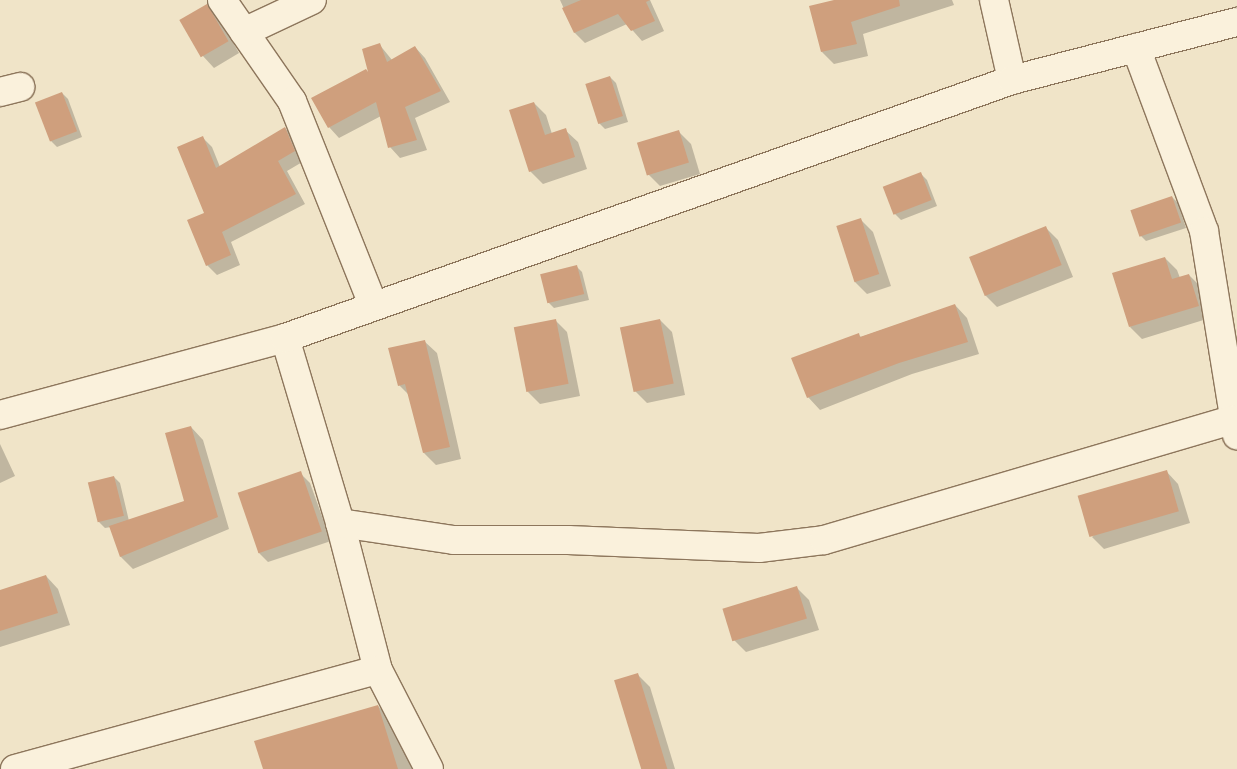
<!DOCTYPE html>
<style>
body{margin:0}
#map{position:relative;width:1237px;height:769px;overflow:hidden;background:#f0e4c8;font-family:"PT Serif",serif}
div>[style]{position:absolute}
.shadow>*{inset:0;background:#0003}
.building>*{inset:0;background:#cf9f7d;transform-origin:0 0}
.roads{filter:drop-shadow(1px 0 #8d765c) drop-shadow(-1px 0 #8d765c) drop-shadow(0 1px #8d765c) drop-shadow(0 -1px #8d765c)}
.minor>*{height:28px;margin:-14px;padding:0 14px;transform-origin:14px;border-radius:14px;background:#faf1dc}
span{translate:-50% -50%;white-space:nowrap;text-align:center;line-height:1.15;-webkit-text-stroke:4px #f7eed8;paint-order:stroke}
</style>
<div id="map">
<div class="shadow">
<div style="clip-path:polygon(560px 0,650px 0,664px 31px,642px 41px,627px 24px,585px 43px,575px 33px)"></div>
<div style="clip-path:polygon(837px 0,952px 0,954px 5px,863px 34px,868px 56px,834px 64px,822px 52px)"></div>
<div style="clip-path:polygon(207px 6px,219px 18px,239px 53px,214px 68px,202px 55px)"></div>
<div style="clip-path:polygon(379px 44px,392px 60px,415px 47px,425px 58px,450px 102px,415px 118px,427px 150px,400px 158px,390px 147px,381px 116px,339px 138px,329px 127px,370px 75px)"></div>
<div style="clip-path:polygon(610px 77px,616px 83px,628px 122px,605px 129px,599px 123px)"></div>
<div style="clip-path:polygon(62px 93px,68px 99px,82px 137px,57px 147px,51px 141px)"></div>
<div style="clip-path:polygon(534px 103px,546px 115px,552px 134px,565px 130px,578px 142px,587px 169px,543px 184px,530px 171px)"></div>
<div style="clip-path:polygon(285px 128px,295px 138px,304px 161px,287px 171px,305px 204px,231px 242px,240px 265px,217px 275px,207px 265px,203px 138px,212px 147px,220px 167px)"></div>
<div style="clip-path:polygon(679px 132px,691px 144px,700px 174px,660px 186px,648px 174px)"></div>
<div style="clip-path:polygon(921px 174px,927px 180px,937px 206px,901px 220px,895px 214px)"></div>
<div style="clip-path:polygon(1172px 197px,1178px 203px,1186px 228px,1146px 241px,1140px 235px,1132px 211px)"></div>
<div style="clip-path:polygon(861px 220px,873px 232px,891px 286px,867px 294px,855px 282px)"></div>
<div style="clip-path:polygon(1046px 228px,1058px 240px,1073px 277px,997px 307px,985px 295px)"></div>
<div style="clip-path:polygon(1165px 258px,1177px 270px,1180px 278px,1189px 275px,1201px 287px,1210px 318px,1142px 339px,1130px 327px)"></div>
<div style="clip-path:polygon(576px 266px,582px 272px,589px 300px,554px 308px,548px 302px)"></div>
<div style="clip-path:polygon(955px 305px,967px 318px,979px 354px,912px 374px,820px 410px,808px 397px,858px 334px,861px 337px)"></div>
<div style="clip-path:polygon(555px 320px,567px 332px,580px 396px,540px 404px,528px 392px)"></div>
<div style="clip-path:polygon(660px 320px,672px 332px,685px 395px,647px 403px,635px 391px)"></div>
<div style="clip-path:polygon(424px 341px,437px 353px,461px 459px,436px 465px,424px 453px,410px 396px,399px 385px)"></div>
<div style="clip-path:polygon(191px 427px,203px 440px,229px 529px,133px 569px,121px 557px,111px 527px,105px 528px,99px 522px,90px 483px,114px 477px,120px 483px,129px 521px,186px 502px)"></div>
<div style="clip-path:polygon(0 444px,15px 476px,0 483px)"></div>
<div style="clip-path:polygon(1166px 471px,1178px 484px,1190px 523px,1104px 549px,1092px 537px)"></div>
<div style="clip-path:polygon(300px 473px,310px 483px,331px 541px,268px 562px,258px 552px)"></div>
<div style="clip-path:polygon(46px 576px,58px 589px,70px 625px,0 647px,0 591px)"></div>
<div style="clip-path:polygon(797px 588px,809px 600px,819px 630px,746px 652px,734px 640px)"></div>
<div style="clip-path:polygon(638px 675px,650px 687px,675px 769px,642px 769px)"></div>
<div style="clip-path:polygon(378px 706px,400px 728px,412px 769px,264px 769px)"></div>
</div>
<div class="building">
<div style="clip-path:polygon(581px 0,650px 0,646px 2px,655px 21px,631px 31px,618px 14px,574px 33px,562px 8px)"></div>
<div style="clip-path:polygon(834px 0,899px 0,900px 6px,851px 22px,857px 44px,821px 52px,809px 6px)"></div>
<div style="left:207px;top:4px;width:43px;height:32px;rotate:60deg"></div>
<div style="clip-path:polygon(380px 43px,387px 62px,415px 46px,441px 91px,405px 107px,417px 140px,388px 148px,376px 102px,328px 128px,311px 98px,366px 69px,368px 72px,362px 49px)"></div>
<div style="left:610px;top:76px;width:42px;height:26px;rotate:72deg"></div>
<div style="left:62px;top:92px;width:42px;height:29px;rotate:69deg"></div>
<div style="clip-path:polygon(534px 102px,545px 135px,566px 128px,575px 157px,529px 172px,509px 110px)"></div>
<div style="clip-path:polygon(285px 127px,295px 151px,278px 161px,296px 194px,222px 232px,231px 255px,206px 266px,187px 220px,204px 213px,177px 147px,203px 136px,216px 168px)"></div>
<div style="left:679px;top:130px;width:34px;height:44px;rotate:73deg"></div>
<div style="left:921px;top:172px;width:30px;height:41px;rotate:69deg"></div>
<div style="left:1172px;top:196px;width:28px;height:44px;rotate:71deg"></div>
<div style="left:861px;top:218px;width:59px;height:26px;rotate:72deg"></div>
<div style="left:1046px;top:226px;width:42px;height:83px;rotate:68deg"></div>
<div style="clip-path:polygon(1165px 257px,1172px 279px,1189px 274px,1199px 306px,1129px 327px,1112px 273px)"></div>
<div style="left:577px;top:265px;width:30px;height:38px;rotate:76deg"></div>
<div style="clip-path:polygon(955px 304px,968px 342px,899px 363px,807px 398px,791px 358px,859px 333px,860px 337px)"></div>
<div style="left:556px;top:319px;width:66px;height:43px;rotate:79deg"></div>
<div style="left:660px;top:319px;width:66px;height:41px;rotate:78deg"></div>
<div style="clip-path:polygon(425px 340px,450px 447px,423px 453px,405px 384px,398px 386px,388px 348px)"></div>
<div style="clip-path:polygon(191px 426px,218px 517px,120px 557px,109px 526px,184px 501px,165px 433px)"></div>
<div style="left:1167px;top:470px;width:43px;height:93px;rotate:74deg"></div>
<div style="left:301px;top:471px;width:64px;height:67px;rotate:71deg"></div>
<div style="left:114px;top:476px;width:41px;height:27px;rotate:76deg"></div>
<div style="clip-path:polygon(46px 575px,58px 613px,0 631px,0 590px)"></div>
<div style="left:797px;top:586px;width:34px;height:78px;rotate:73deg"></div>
<div style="left:638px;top:673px;width:101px;height:25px;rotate:73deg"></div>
<div style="clip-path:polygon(378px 705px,398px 769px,263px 769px,254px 741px)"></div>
</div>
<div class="roads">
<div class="minor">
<div style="left:222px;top:0;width:123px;rotate:55.3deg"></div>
<div style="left:292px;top:101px;width:219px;rotate:68.3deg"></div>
<div style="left:994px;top:0;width:82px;rotate:77.3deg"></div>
<div style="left:244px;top:32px;width:75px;rotate:-25.2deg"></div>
<div style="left:1136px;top:48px;width:195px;rotate:69.6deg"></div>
<div style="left:1204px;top:231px;width:207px;rotate:80.8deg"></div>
<div style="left:0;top:92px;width:21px;rotate:-14deg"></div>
<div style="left:285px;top:338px;width:193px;rotate:73.4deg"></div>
<div style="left:340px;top:523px;width:152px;rotate:75.5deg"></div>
<div style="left:378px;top:670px;width:111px;rotate:62.7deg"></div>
<div style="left:0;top:415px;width:295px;rotate:-15.1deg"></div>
<div style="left:285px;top:338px;width:771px;rotate:-19.54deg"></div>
<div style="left:1012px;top:80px;width:232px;rotate:-14.5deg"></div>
<div style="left:340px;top:523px;width:115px;rotate:8.5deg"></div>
<div style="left:454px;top:540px;width:114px"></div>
<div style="left:568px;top:540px;width:191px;rotate:2.4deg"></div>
<div style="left:759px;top:548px;width:65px;rotate:-7deg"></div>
<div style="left:824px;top:540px;width:426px;rotate:-16.4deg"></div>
<div style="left:15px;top:769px;width:376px;rotate:-15.3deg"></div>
</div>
</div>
</div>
